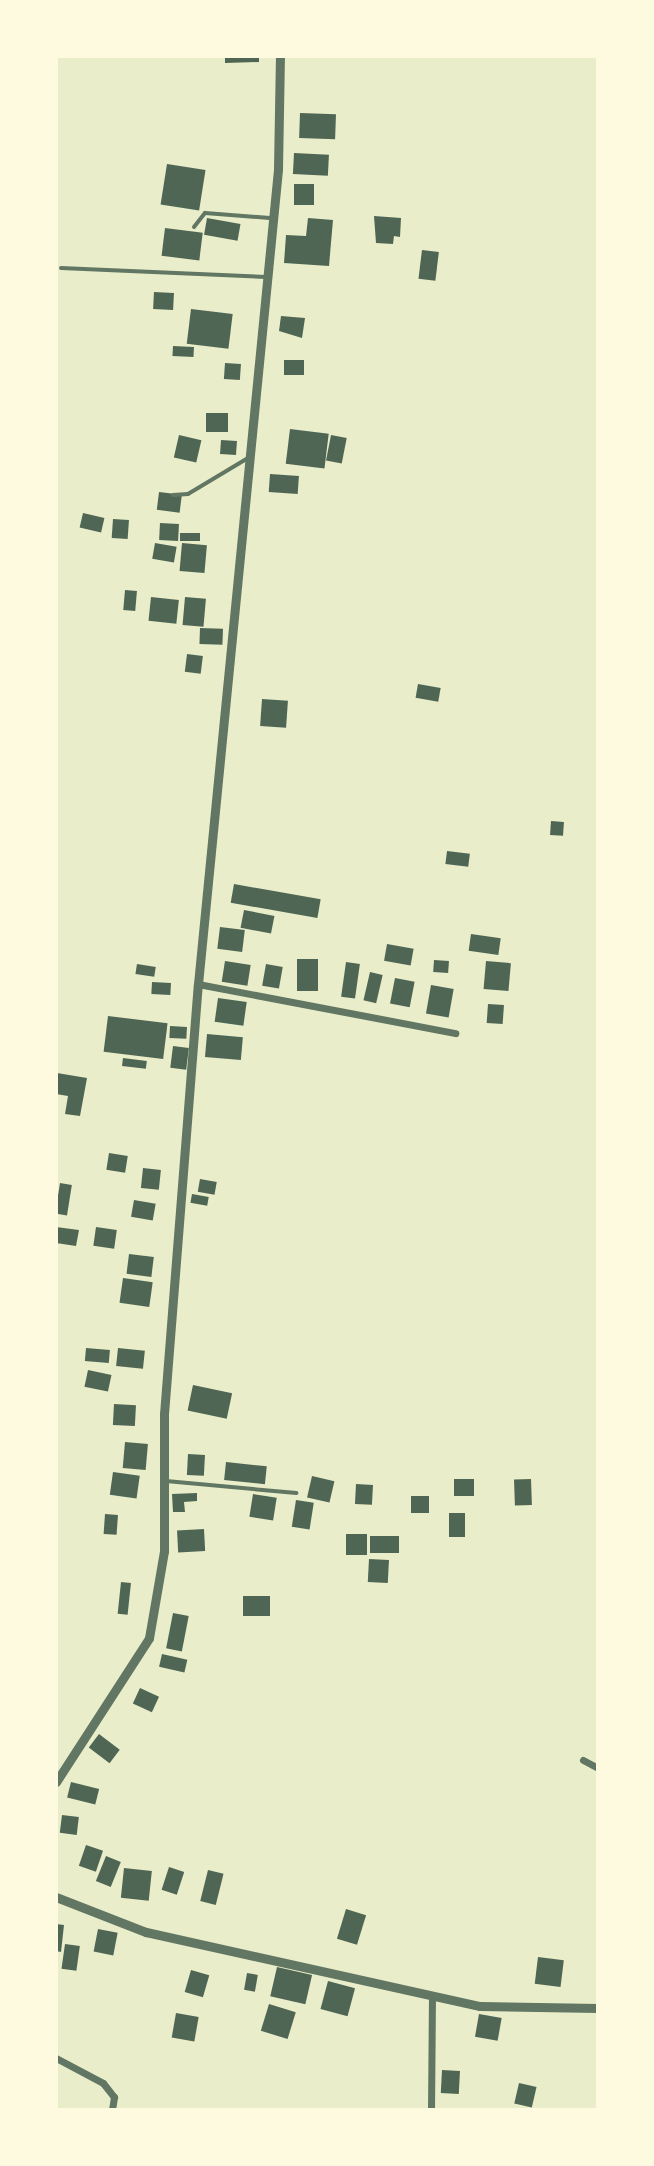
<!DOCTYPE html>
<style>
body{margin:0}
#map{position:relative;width:654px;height:2166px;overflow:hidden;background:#e9edc9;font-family:Literata,serif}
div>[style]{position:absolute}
.building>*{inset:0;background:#4f6655;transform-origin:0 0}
.service>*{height:4px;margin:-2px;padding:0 2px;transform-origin:2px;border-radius:2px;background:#617663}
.minor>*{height:7px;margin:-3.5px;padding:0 3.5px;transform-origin:3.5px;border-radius:3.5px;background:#617663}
.tertiary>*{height:9px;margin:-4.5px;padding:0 4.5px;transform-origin:4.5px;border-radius:4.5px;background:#617663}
span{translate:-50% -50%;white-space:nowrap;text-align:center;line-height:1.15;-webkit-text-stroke:6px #fefae0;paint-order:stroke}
.frame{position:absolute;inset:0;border:58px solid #fefae0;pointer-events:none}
</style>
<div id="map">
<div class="building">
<div style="clip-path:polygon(225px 56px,259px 56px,259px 62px,225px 63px)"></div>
<div style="left:300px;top:113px;width:36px;height:25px;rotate:2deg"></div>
<div style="left:294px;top:153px;width:35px;height:21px;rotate:3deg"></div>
<div style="left:167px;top:164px;width:39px;height:41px;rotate:9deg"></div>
<div style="left:294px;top:184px;width:20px;height:21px"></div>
<div style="clip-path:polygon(374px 216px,401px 218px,400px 237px,394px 236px,393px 244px,376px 243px)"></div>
<div style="left:207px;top:218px;width:34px;height:17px;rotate:10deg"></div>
<div style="clip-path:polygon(308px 218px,333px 220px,329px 266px,284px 263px,286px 235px,306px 236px)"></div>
<div style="left:165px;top:228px;width:38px;height:28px;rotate:7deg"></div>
<div style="left:422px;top:250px;width:17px;height:29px;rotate:7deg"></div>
<div style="left:154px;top:292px;width:20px;height:17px;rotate:3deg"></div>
<div style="left:191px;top:309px;width:42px;height:35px;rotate:7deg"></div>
<div style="clip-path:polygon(281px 316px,305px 318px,302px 338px,279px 331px)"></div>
<div style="left:173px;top:346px;width:21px;height:10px;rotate:3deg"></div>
<div style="left:284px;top:360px;width:20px;height:15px"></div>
<div style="left:225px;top:363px;width:16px;height:16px;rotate:4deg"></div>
<div style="left:206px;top:413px;width:22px;height:19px"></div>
<div style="left:290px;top:429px;width:39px;height:35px;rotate:7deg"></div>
<div style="left:179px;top:435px;width:23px;height:23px;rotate:13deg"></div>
<div style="left:331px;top:435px;width:16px;height:26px;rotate:11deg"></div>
<div style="left:221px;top:440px;width:16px;height:14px;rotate:4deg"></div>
<div style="left:270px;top:474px;width:29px;height:18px;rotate:4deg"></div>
<div style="left:159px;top:492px;width:23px;height:18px;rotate:7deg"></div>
<div style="left:83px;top:513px;width:22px;height:15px;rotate:13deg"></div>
<div style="left:113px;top:519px;width:16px;height:19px;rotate:4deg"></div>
<div style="left:160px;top:523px;width:19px;height:17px;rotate:3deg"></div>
<div style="left:180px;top:533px;width:20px;height:8px"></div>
<div style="left:155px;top:543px;width:22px;height:16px;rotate:10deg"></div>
<div style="left:182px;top:543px;width:25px;height:28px;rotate:5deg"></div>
<div style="left:125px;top:590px;width:12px;height:20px;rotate:5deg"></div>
<div style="left:151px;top:597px;width:28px;height:24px;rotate:6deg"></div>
<div style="left:185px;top:597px;width:21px;height:28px;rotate:5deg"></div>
<div style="left:200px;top:628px;width:23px;height:16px;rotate:2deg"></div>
<div style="left:187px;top:654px;width:16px;height:18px;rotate:7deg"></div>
<div style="left:418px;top:684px;width:23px;height:14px;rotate:10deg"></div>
<div style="left:262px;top:699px;width:26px;height:27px;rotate:4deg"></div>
<div style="left:551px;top:821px;width:13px;height:14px;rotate:4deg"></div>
<div style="left:447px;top:851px;width:23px;height:13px;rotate:7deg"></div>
<div style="left:234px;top:884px;width:88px;height:19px;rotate:10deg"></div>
<div style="left:244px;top:910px;width:31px;height:18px;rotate:11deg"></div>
<div style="left:220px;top:927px;width:25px;height:22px;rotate:7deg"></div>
<div style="left:471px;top:934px;width:30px;height:17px;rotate:8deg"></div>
<div style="left:387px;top:944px;width:27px;height:17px;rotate:10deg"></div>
<div style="left:297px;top:959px;width:21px;height:32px"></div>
<div style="left:434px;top:960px;width:15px;height:12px;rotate:4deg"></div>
<div style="left:225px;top:961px;width:26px;height:21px;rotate:9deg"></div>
<div style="left:486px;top:961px;width:25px;height:28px;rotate:5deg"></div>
<div style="left:346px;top:962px;width:14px;height:35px;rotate:8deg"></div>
<div style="left:137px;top:964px;width:19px;height:10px;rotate:9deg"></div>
<div style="left:266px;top:964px;width:17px;height:22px;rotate:10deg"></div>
<div style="left:370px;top:972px;width:13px;height:29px;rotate:13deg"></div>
<div style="left:395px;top:978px;width:20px;height:26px;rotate:11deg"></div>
<div style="left:152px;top:982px;width:19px;height:12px;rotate:3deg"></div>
<div style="left:431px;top:985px;width:23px;height:29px;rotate:10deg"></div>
<div style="left:218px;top:998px;width:29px;height:24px;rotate:8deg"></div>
<div style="left:488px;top:1004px;width:16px;height:19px;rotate:4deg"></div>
<div style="left:108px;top:1016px;width:60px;height:36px;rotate:7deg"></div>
<div style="left:170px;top:1026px;width:17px;height:12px;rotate:3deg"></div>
<div style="left:207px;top:1034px;width:36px;height:23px;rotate:5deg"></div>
<div style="left:173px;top:1046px;width:16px;height:22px;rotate:7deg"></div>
<div style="left:123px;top:1058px;width:24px;height:8px;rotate:7deg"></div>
<div style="clip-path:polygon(57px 1073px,87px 1078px,80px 1116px,65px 1114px,68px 1096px,56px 1094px)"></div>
<div style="left:109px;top:1153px;width:19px;height:17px;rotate:9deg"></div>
<div style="left:143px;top:1168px;width:18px;height:20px;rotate:6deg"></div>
<div style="left:200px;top:1179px;width:17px;height:13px;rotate:10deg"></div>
<div style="left:60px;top:1183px;width:12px;height:31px;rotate:9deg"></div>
<div style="left:192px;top:1194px;width:17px;height:9px;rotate:10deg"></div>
<div style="left:134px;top:1200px;width:22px;height:17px;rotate:10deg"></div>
<div style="clip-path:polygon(56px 1227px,79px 1230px,76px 1246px,56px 1243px)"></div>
<div style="left:96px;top:1227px;width:21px;height:19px;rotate:8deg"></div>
<div style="left:129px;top:1254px;width:25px;height:20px;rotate:7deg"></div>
<div style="left:123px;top:1278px;width:30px;height:25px;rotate:8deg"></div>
<div style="left:86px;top:1348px;width:24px;height:13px;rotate:5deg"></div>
<div style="left:118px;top:1348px;width:27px;height:18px;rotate:6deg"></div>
<div style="left:88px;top:1370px;width:24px;height:17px;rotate:12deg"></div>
<div style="left:193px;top:1385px;width:40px;height:26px;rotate:12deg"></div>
<div style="left:114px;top:1404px;width:22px;height:21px;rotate:3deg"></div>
<div style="left:125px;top:1442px;width:23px;height:26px;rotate:5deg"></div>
<div style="left:188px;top:1454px;width:17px;height:21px;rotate:3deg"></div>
<div style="left:226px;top:1462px;width:41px;height:18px;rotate:6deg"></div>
<div style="left:113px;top:1472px;width:27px;height:23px;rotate:8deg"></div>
<div style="left:312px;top:1476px;width:23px;height:22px;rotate:13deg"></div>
<div style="left:454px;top:1479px;width:20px;height:17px"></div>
<div style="left:531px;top:1479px;width:26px;height:17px;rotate:88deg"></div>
<div style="left:356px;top:1484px;width:17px;height:20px;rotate:3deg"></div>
<div style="clip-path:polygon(197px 1493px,197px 1501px,184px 1502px,185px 1512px,173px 1512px,172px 1494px)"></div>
<div style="left:253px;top:1494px;width:24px;height:23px;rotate:9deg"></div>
<div style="left:411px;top:1496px;width:18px;height:17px"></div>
<div style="left:296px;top:1500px;width:18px;height:27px;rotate:9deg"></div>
<div style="left:465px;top:1513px;width:24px;height:16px;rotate:90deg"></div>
<div style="left:105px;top:1514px;width:13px;height:20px;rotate:4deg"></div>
<div style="left:204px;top:1529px;width:22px;height:27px;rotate:87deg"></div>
<div style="left:346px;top:1534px;width:21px;height:21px"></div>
<div style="left:399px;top:1536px;width:17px;height:29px;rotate:90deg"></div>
<div style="left:369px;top:1559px;width:20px;height:23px;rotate:3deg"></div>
<div style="left:121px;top:1582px;width:10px;height:32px;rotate:6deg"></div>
<div style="left:243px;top:1596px;width:27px;height:20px"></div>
<div style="left:173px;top:1613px;width:16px;height:36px;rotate:11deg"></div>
<div style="left:162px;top:1654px;width:26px;height:13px;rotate:13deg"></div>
<div style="left:140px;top:1688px;width:21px;height:17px;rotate:25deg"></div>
<div style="left:99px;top:1734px;width:26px;height:17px;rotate:37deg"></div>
<div style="left:71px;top:1782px;width:29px;height:16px;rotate:14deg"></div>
<div style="left:62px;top:1815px;width:17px;height:18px;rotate:7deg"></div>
<div style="left:86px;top:1845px;width:18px;height:22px;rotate:19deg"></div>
<div style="left:106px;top:1856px;width:16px;height:27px;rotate:22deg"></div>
<div style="left:169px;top:1867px;width:16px;height:24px;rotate:18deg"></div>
<div style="left:124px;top:1868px;width:28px;height:30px;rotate:6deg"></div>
<div style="left:208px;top:1870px;width:16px;height:32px;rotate:14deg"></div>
<div style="left:346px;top:1909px;width:21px;height:31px;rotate:17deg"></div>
<div style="clip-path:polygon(56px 1924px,64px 1925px,61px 1952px,56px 1951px)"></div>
<div style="left:98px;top:1929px;width:20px;height:23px;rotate:11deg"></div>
<div style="left:65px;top:1944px;width:15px;height:25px;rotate:8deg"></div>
<div style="left:538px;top:1957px;width:26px;height:27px;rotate:7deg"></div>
<div style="left:277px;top:1967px;width:36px;height:30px;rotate:13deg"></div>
<div style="left:191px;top:1970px;width:19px;height:23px;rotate:16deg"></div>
<div style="left:247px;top:1973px;width:11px;height:17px;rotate:10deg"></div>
<div style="left:328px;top:1981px;width:28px;height:29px;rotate:15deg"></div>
<div style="left:269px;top:2004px;width:28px;height:28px;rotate:17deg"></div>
<div style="left:176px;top:2013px;width:23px;height:25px;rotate:10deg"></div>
<div style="left:479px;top:2014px;width:23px;height:23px;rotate:10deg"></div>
<div style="left:442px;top:2070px;width:18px;height:23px;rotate:3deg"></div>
<div style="left:519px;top:2083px;width:18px;height:21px;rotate:13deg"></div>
</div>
<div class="service">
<div style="left:194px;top:227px;width:18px;rotate:-52deg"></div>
<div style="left:205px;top:213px;width:65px;rotate:4.4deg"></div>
<div style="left:61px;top:268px;width:205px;rotate:2.5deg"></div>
<div style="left:173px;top:495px;width:15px;rotate:-4deg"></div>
<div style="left:188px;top:494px;width:70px;rotate:-31deg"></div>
<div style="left:166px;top:1481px;width:131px;rotate:5.3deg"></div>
</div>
<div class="minor">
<div style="left:198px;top:984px;width:262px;rotate:10.8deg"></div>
<div style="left:583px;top:1760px;width:17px;rotate:28deg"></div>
<div style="left:56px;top:2058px;width:53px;rotate:28deg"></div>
<div style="left:103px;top:2083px;width:18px;rotate:52deg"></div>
<div style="left:114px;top:2097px;width:13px;rotate:99deg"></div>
<div style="left:431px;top:2110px;width:115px;rotate:-89.5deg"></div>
</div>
<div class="tertiary">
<div style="left:56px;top:1782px;width:171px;rotate:-57.1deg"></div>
<div style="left:149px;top:1638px;width:88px;rotate:-80.2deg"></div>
<div style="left:164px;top:1551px;width:137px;rotate:-90deg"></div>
<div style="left:164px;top:1414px;width:431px;rotate:-85.5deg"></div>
<div style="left:198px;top:984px;width:819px;rotate:-84.39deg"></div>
<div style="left:278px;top:169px;width:113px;rotate:-89deg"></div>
<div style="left:56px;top:1897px;width:97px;rotate:21.3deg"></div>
<div style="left:146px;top:1932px;width:342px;rotate:12.5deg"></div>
<div style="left:480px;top:2006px;width:118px;rotate:1deg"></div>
</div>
<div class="frame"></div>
</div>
